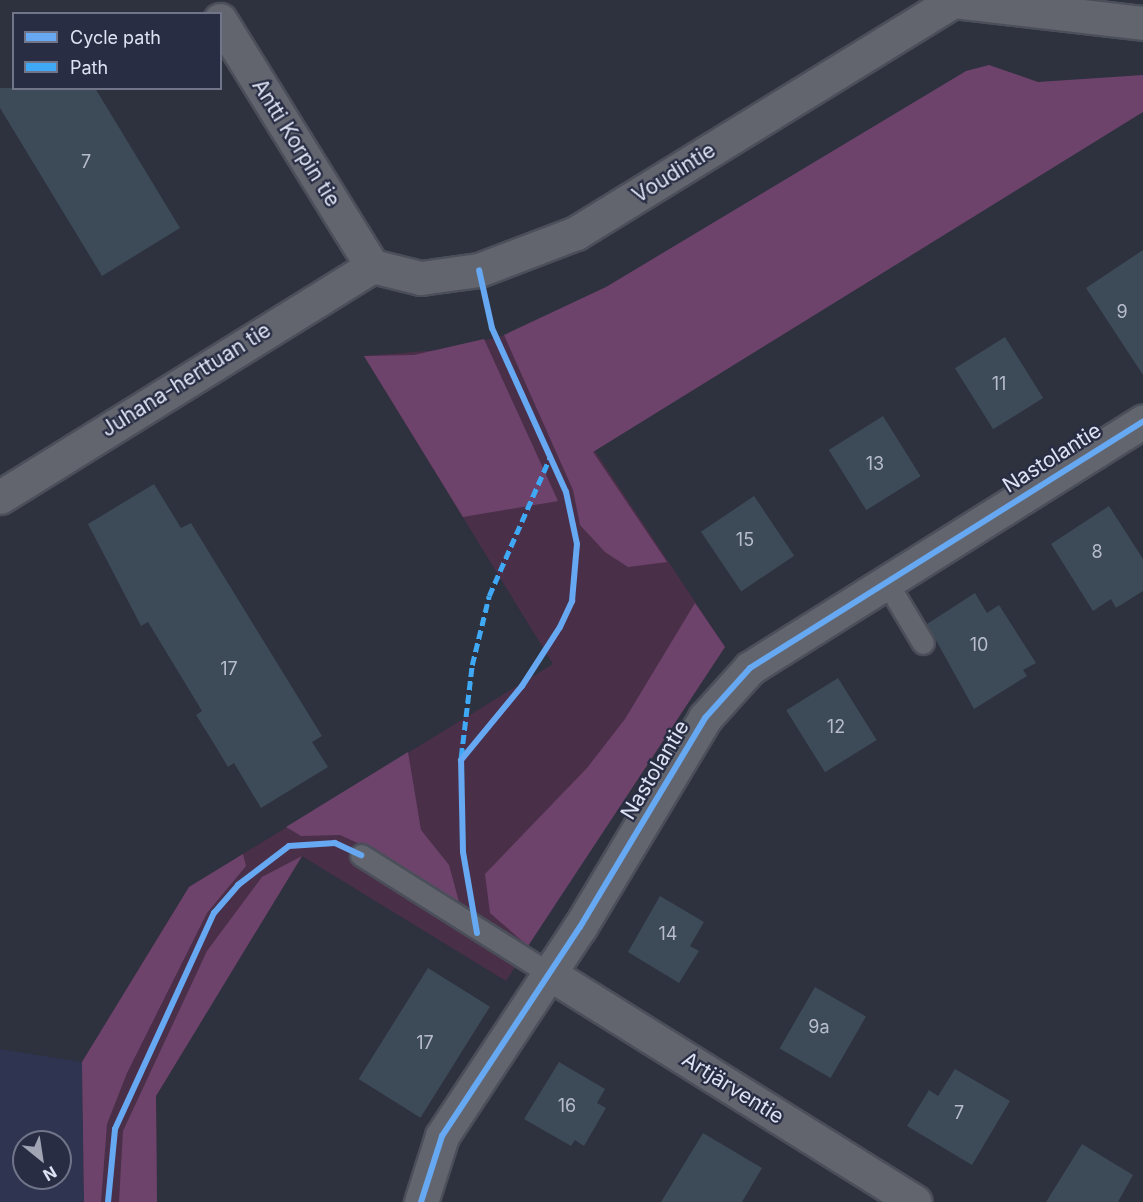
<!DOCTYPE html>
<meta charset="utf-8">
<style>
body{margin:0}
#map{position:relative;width:1143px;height:1202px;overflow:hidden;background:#2e313e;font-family:Inter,sans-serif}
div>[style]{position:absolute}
.built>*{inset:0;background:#2f3551}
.green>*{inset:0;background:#4a2f49}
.forest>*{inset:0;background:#6d436c}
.building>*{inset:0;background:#3d4a58;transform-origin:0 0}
.roads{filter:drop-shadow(2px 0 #4b4f5a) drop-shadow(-2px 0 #4b4f5a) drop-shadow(0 2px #4b4f5a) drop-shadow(0 -2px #4b4f5a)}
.service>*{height:21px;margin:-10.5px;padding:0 10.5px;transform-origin:10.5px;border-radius:10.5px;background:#63656e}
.minor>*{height:33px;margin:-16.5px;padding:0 16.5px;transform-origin:16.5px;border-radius:16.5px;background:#63656e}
.quiet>*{height:4.5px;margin-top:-2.25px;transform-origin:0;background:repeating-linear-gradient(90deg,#3fa9f5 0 9px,transparent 0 13.5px)}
.cycleway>*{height:6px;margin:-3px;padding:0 3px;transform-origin:3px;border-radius:3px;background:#66a8f1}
span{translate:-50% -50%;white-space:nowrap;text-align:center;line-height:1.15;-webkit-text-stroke:4.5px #282d44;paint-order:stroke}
.number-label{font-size:18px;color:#b6bccc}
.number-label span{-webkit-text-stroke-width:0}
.street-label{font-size:21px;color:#dee2f2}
.legend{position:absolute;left:12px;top:12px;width:210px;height:78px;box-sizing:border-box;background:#282d44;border:2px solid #71758a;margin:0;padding:8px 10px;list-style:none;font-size:18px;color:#dee2f2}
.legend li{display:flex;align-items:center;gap:12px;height:30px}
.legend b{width:30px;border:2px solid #71758a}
.north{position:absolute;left:12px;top:1130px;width:60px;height:60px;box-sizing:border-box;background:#282d44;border:2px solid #71758a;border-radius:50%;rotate:150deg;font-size:16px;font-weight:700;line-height:24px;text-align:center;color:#dee2f2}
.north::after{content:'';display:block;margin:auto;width:21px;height:27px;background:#a0a4b3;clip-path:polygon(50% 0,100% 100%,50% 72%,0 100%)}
</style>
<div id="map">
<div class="built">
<div style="clip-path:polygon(evenodd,0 1049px,82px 1062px,84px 1202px,0 1202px,0 1049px,24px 1142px,60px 1142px,60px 1178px,24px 1178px,24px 1142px)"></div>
</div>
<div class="green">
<div style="clip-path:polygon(516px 332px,725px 647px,675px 715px,506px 981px,302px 856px,156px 1096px,157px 1202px,84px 1202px,82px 1062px,189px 887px,553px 664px,364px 356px,452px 349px)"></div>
</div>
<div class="forest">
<div style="clip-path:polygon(989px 65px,1038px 82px,1143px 75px,1143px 112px,593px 452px,667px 562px,628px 567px,605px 552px,580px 525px,573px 490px,504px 335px,606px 287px,966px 71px)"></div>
<div style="clip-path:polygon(484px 339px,558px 501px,463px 517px,364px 356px,414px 355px)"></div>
<div style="clip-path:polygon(695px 603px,725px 647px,528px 946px,490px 913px,485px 874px,587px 768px,625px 719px)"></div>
<div style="clip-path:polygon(408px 752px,421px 830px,449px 865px,462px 913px,364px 846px,340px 835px,301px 836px,286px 827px)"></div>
<div style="clip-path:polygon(243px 854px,246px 866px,207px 913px,127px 1073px,107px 1124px,101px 1202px,84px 1202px,82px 1062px,189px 887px)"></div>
<div style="clip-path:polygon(302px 856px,156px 1096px,157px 1202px,119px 1202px,123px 1131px,207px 951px,262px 877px)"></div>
</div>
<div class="building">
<div style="clip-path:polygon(0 88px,95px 88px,180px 228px,102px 276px,0 108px)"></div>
<div style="clip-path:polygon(1143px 250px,1143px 375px,1086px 288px)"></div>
<div style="left:1005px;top:337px;width:72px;height:59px;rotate:58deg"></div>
<div style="left:883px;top:416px;width:71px;height:64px;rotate:58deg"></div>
<div style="clip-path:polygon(154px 484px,181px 528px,191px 523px,322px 736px,312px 742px,328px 767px,261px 808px,234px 763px,228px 767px,213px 742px,196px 715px,202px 711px,148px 622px,141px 626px,88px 524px)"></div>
<div style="left:754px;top:496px;width:72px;height:64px;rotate:56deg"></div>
<div style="clip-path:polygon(1109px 506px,1143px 559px,1143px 591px,1116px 608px,1111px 599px,1093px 611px,1051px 544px)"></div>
<div style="clip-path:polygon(975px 593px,987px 613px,999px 605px,1036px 663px,1023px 670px,1027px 676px,974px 709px,927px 624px)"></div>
<div style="left:838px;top:678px;width:73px;height:61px;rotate:58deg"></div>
<div style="clip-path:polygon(660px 896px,704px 922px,690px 946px,699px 951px,679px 983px,628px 952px)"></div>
<div style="left:428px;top:968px;width:73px;height:131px;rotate:32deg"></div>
<div style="left:815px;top:987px;width:59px;height:71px;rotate:30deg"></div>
<div style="clip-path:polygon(559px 1062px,605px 1089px,597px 1103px,606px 1108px,584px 1146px,575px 1140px,571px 1146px,524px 1119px)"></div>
<div style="clip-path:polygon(955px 1069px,1010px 1101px,972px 1165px,907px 1126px,929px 1090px,938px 1096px)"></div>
<div style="clip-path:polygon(703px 1133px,762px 1168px,742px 1202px,661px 1202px)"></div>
<div style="clip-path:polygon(1082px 1144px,1133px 1175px,1118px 1202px,1046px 1202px)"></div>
</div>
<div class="roads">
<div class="service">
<div style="left:886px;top:581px;width:72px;rotate:59.2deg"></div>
<div style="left:361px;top:855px;width:223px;rotate:32.2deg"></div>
</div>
<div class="minor">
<div style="left:953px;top:1px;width:191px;rotate:6.6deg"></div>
<div style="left:220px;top:20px;width:289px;rotate:58.3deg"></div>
<div style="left:372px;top:266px;width:50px;rotate:13.8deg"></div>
<div style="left:421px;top:278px;width:59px;rotate:-7.9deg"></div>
<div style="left:479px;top:270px;width:104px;rotate:-20.9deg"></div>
<div style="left:576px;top:233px;width:445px;rotate:-31.6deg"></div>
<div style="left:0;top:497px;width:438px;rotate:-31.8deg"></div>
<div style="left:550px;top:974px;width:430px;rotate:32deg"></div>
<div style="left:421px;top:1202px;width:69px;rotate:-72.3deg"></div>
<div style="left:442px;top:1136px;width:250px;rotate:-56.6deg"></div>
<div style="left:580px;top:927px;width:244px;rotate:-59.1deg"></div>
<div style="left:705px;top:718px;width:67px;rotate:-48deg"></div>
<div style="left:750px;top:668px;width:464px;rotate:-32.1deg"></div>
</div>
</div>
<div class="quiet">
<div style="left:461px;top:757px;width:93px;rotate:-83.2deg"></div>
<div style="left:472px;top:665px;width:71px;rotate:-76.2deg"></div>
<div style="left:489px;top:596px;width:152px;rotate:-66.3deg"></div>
</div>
<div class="cycleway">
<div style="left:477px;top:933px;width:82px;rotate:-99.8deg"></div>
<div style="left:463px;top:852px;width:92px;rotate:-91.2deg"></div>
<div style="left:461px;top:760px;width:96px;rotate:-50.5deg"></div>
<div style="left:522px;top:686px;width:70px;rotate:-57.2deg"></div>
<div style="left:560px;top:627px;width:29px;rotate:-65deg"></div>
<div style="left:572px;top:601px;width:57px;rotate:-85deg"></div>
<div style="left:577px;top:544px;width:53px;rotate:-101.9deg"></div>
<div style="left:566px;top:492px;width:180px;rotate:-114.3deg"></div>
<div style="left:492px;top:328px;width:59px;rotate:-102.6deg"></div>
<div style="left:108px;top:1202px;width:73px;rotate:-84.5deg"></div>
<div style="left:115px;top:1129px;width:238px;rotate:-65.4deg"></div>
<div style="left:214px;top:913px;width:37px;rotate:-49deg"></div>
<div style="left:238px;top:885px;width:64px;rotate:-37.4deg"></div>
<div style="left:289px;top:846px;width:46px;rotate:-3.7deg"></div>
<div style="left:335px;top:843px;width:29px;rotate:25deg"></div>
<div style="left:421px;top:1202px;width:69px;rotate:-72.3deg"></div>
<div style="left:442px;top:1136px;width:250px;rotate:-56.6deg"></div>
<div style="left:580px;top:927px;width:244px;rotate:-59.1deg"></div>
<div style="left:705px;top:718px;width:67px;rotate:-48deg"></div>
<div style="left:750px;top:668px;width:464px;rotate:-32.1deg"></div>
</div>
<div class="number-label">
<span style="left:86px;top:162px">7</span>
<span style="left:1122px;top:312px">9</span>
<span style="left:999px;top:384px">11</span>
<span style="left:875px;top:464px">13</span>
<span style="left:745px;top:540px">15</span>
<span style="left:1097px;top:552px">8</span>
<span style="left:979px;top:645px">10</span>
<span style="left:229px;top:669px">17</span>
<span style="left:836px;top:727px">12</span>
<span style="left:668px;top:934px">14</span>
<span style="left:819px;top:1027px">9a</span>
<span style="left:425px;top:1043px">17</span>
<span style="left:567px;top:1106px">16</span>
<span style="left:959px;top:1113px">7</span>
</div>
<div class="street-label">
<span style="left:296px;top:143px;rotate:58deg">Antti Korpin tie</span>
<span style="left:674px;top:173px;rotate:-32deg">Voudintie</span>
<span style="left:186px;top:380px;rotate:-32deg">Juhana-herttuan tie</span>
<span style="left:1052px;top:458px;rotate:-32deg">Nastolantie</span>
<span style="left:655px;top:770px;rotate:-59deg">Nastolantie</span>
<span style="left:733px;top:1088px;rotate:32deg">Artjärventie</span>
</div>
<ul class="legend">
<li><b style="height:8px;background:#66a8f1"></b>Cycle path</li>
<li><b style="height:8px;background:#3fa9f5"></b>Path</li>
</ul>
<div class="north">N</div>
</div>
